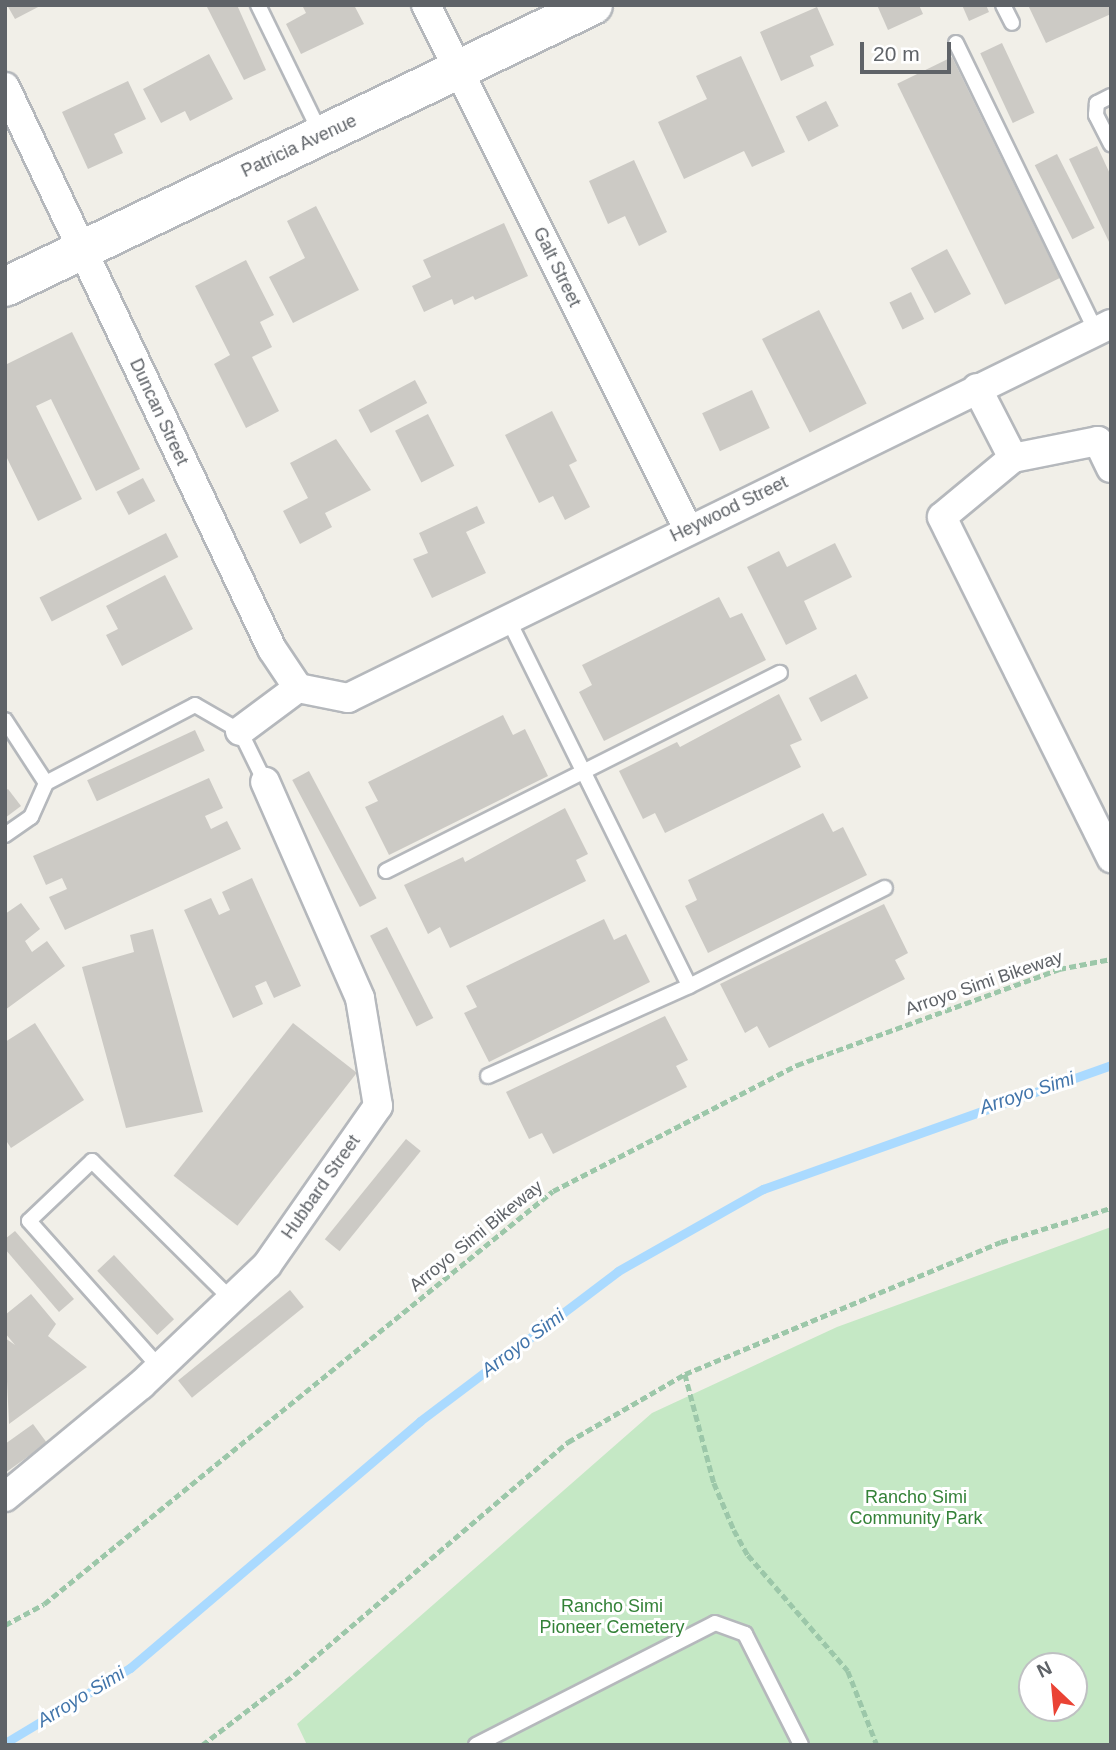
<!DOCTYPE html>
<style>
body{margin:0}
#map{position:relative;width:1116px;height:1750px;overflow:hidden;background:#f1efe8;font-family:Arial,sans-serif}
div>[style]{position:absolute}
.green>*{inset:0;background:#c5e8c5}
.stream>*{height:9px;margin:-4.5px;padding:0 4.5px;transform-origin:4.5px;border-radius:4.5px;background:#aadaff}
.building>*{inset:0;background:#cccac5;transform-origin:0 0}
.path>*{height:4.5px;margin-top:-2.25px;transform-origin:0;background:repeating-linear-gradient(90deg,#9cc7a9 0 7px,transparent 0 10.5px)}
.roads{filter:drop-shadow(2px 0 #b5b8bc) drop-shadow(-2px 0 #b5b8bc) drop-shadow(0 2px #b5b8bc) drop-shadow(0 -2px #b5b8bc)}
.lane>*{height:14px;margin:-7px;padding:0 7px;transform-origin:7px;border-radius:7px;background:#fff}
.street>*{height:28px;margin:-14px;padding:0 14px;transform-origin:14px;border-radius:14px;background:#fff}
.secondary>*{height:38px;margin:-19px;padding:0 19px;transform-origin:19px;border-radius:19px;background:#fff}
span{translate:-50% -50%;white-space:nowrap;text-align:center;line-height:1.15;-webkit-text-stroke:6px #fff;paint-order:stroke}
.street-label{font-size:18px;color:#5f6368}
.park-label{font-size:18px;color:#348238}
.water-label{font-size:19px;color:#4174aa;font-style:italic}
.frame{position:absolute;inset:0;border:7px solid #5f6368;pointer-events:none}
.north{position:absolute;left:1018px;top:1652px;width:70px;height:70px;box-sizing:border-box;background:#fff;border:2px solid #bfc1c3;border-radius:50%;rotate:334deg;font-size:19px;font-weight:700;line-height:28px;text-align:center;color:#5f6368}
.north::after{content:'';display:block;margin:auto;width:24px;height:32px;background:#ea4335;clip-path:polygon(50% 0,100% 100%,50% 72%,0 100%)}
.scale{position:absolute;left:860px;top:42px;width:91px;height:32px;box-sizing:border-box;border:4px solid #5f6368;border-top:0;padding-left:9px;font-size:21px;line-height:24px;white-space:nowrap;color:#5f6368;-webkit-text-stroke:5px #fff;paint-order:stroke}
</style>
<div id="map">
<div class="green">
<div style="clip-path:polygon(evenodd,1111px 1227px,1111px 1745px,307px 1745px,297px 1724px,652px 1413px,837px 1327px,1111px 1227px,1032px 1666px,1074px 1666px,1074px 1708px,1032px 1708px,1032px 1666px)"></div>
</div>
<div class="stream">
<div style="left:5px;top:1743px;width:146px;rotate:-31deg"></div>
<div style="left:130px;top:1668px;width:381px;rotate:-40.4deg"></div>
<div style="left:420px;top:1421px;width:248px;rotate:-37.1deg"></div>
<div style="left:618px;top:1271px;width:167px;rotate:-29.5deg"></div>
<div style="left:763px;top:1189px;width:369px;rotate:-19.6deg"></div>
</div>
<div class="building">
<div style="clip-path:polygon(7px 5px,42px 5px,15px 19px)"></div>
<div style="clip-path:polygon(206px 5px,237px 5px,266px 70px,244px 80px)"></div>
<div style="clip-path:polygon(302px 5px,354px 5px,364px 24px,301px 54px,286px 24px,306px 13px)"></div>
<div style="clip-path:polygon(877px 5px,919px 5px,923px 14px,888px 30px)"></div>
<div style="clip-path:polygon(962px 5px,986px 5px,989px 12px,969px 21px)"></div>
<div style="clip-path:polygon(1028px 5px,1111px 5px,1111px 14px,1046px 43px)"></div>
<div style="clip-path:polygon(817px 7px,834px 45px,810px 56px,814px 66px,781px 81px,760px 32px)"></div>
<div style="left:1002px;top:43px;width:77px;height:24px;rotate:65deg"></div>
<div style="clip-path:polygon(209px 54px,233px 99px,190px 121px,185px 111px,161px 123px,143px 89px)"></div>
<div style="clip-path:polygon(741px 56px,785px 152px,752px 167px,744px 151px,684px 179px,658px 122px,707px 99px,696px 76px)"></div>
<div style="left:952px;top:57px;width:246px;height:61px;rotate:64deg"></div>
<div style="clip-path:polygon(128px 81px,146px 119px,114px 134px,123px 153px,88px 169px,62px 112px)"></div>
<div style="left:826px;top:101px;width:28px;height:34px;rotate:63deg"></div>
<div style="clip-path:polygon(1097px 146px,1111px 176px,1111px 246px,1069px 159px)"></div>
<div style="left:1057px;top:154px;width:83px;height:25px;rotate:63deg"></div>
<div style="clip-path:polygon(634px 160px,667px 232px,639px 246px,625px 216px,608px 224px,589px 181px)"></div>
<div style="clip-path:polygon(316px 206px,359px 290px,293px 323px,269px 277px,305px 258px,287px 221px)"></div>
<div style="clip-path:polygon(504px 223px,528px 276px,475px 300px,473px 296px,454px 305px,452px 299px,424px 312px,412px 286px,431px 277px,423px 260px)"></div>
<div style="left:947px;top:249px;width:51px;height:41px;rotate:62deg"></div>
<div style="clip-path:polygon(246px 260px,274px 315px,260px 322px,272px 347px,252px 357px,279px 411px,246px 428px,214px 364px,230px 355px,195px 286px)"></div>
<div style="left:911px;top:292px;width:30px;height:24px;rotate:64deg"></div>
<div style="left:819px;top:310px;width:105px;height:64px;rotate:63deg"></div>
<div style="clip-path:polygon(72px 332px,140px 469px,96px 491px,51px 399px,36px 406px,82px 499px,38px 521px,5px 454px,5px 365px)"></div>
<div style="left:415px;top:380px;width:26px;height:64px;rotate:62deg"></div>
<div style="left:752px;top:390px;width:42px;height:55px;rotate:65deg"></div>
<div style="clip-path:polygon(552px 411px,577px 461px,569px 465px,590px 507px,565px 520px,553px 496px,539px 503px,505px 435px)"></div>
<div style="left:428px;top:414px;width:58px;height:37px;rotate:63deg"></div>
<div style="clip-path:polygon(336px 439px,371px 490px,325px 513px,332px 527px,300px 544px,283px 511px,308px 498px,290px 463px)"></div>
<div style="left:143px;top:478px;width:26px;height:30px;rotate:62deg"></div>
<div style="clip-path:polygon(477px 506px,485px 523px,466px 532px,486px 573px,432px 598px,413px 559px,428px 553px,419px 533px)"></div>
<div style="left:166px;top:533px;width:27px;height:142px;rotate:63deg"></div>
<div style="clip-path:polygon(835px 543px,852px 577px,804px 601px,817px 629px,786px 645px,747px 567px,779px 551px,787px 567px)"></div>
<div style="clip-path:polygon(165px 575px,193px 629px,122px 666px,106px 635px,118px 629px,106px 606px)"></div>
<div style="clip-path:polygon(719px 597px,730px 618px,742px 613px,766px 660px,604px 741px,579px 692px,592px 685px,582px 665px)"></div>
<div style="left:856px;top:674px;width:27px;height:53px;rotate:63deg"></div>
<div style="clip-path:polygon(779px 694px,802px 740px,790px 745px,801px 767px,665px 833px,655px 813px,643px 819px,619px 771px,677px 742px,680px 747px)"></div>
<div style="clip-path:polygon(503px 715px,513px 735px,525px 729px,548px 776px,389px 855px,365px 807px,378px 801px,368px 782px)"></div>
<div style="left:195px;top:730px;width:23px;height:119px;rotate:65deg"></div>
<div style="left:309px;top:771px;width:144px;height:19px;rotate:62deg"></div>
<div style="clip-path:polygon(209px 778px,223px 808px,205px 816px,211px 829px,227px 821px,241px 849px,65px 930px,49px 897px,67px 889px,62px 878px,46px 885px,33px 856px)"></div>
<div style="clip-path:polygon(8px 789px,21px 806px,5px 818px,5px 791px)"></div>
<div style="clip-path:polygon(565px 808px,588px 854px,576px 860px,586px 881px,450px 948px,440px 927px,428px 934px,404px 885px,463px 857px,465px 862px)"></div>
<div style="clip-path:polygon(823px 813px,833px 832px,843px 827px,867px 875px,708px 953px,685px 906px,697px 900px,688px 880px)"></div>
<div style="clip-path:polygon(252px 878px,301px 986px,274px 998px,266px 981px,255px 986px,263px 1004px,233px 1018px,184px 910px,211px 898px,219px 915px,230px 910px,222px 892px)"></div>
<div style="clip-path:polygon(21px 903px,40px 929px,25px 941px,32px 952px,47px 941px,65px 966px,5px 1010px,5px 914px)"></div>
<div style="clip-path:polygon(884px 904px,908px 953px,895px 960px,905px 979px,769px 1048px,757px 1026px,745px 1033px,720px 984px)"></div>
<div style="clip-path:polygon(604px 919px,614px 940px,626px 934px,650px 982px,489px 1062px,464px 1013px,477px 1007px,466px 986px)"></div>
<div style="left:387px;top:927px;width:102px;height:19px;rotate:63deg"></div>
<div style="clip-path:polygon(153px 929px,203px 1112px,126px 1128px,82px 967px,134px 952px,130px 935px)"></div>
<div style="clip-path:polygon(665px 1016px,688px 1060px,676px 1066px,687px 1087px,553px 1154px,542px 1133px,529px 1139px,506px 1092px)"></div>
<div style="clip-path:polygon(35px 1023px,84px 1100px,11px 1148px,5px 1139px,5px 1042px)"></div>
<div style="left:293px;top:1023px;width:81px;height:194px;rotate:38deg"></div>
<div style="left:406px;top:1139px;width:19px;height:129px;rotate:39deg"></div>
<div style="clip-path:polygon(15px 1231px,74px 1299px,59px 1312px,5px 1249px,5px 1239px)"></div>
<div style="left:114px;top:1255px;width:88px;height:23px;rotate:47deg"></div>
<div style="left:290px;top:1290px;width:22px;height:144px;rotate:51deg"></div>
<div style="clip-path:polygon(31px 1294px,56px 1324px,48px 1336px,87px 1367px,9px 1424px,5px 1338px,15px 1345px,5px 1333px,5px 1315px)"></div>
<div style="clip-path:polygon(33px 1424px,47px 1443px,5px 1473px,5px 1444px)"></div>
</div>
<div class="path">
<div style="left:685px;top:1374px;width:113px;rotate:75.1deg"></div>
<div style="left:714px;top:1483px;width:51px;rotate:66.9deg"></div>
<div style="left:734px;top:1530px;width:29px;rotate:61deg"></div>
<div style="left:748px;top:1555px;width:153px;rotate:49.2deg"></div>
<div style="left:848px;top:1671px;width:79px;rotate:68.6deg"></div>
<div style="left:5px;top:1625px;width:44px;rotate:-28.3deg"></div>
<div style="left:44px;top:1604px;width:655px;rotate:-39.06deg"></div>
<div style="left:553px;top:1191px;width:275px;rotate:-27.3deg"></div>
<div style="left:797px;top:1065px;width:279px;rotate:-20.1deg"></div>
<div style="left:1059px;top:969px;width:53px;rotate:-10.9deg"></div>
<div style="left:202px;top:1745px;width:116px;rotate:-37.3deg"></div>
<div style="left:294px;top:1675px;width:360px;rotate:-40.4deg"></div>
<div style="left:568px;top:1442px;width:135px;rotate:-30.2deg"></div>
<div style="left:685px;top:1374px;width:342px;rotate:-22.7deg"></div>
<div style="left:1001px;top:1242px;width:115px;rotate:-17.2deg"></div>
</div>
<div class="roads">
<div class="lane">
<div style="left:258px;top:5px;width:144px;rotate:64deg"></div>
<div style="left:1003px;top:5px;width:20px;rotate:63deg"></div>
<div style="left:956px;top:43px;width:320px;rotate:64.1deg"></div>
<div style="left:1111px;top:96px;width:16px;rotate:153deg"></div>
<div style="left:1097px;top:103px;width:12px;rotate:95deg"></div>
<div style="left:1096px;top:115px;width:33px;rotate:63deg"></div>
<div style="left:507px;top:617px;width:411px;rotate:63.7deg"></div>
<div style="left:5px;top:720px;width:75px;rotate:56.9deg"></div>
<div style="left:46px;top:783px;width:168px;rotate:-27.6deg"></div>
<div style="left:195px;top:705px;width:52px;rotate:30deg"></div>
<div style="left:240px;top:731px;width:57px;rotate:63.9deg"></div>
<div style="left:5px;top:835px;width:32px;rotate:-35deg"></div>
<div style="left:31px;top:817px;width:37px;rotate:-66deg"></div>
<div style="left:386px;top:871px;width:441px;rotate:-26.7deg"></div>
<div style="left:488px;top:1076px;width:220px;rotate:-24.1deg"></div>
<div style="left:689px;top:986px;width:219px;rotate:-26.6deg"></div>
<div style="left:160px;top:1368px;width:197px;rotate:-131.7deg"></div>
<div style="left:29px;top:1221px;width:87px;rotate:-43.6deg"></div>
<div style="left:92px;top:1161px;width:196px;rotate:44.8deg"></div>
<div style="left:476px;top:1745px;width:268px;rotate:-27deg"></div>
<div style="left:715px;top:1623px;width:32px;rotate:20deg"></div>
<div style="left:745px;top:1634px;width:124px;rotate:63.2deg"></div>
</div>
<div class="street">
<div style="left:426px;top:5px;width:586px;rotate:63.43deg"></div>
<div style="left:5px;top:87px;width:622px;rotate:64.59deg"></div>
<div style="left:272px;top:649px;width:47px;rotate:56.3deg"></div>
<div style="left:298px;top:688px;width:51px;rotate:11.3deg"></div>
<div style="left:348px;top:698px;width:850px;rotate:-26.11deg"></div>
<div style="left:977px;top:388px;width:79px;rotate:62.8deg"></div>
<div style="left:1111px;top:468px;width:30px;rotate:-116deg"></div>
<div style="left:1098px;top:441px;width:87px;rotate:168.7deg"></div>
<div style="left:1013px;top:458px;width:92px;rotate:140.3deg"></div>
<div style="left:942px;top:517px;width:381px;rotate:63.6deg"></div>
<div style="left:240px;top:731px;width:72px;rotate:-36.6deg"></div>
<div style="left:5px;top:1497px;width:176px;rotate:-39.5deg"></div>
<div style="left:141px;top:1385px;width:174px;rotate:-43.6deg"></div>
<div style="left:267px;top:1265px;width:194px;rotate:-55.1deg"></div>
<div style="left:378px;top:1106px;width:109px;rotate:-99.5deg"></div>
<div style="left:360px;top:998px;width:236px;rotate:-113.7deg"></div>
</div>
<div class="secondary">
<div style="left:5px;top:287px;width:652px;rotate:-25.62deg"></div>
</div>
</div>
<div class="street-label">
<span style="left:299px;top:146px;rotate:-25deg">Patricia Avenue</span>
<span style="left:557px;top:267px;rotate:64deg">Galt Street</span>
<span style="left:159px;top:412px;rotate:65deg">Duncan Street</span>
<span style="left:729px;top:509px;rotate:-26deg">Heywood Street</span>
<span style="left:984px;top:983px;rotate:-19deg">Arroyo Simi Bikeway</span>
<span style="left:321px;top:1187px;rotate:-55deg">Hubbard Street</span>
<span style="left:476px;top:1236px;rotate:-39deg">Arroyo Simi Bikeway</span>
</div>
<div class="park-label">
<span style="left:916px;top:1508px">Rancho Simi<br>Community Park</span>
<span style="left:612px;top:1617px">Rancho Simi<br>Pioneer Cemetery</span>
</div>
<div class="water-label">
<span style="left:1027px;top:1093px;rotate:-18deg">Arroyo Simi</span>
<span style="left:523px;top:1343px;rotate:-37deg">Arroyo Simi</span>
<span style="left:81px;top:1697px;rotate:-31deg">Arroyo Simi</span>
</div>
<div class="frame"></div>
<div class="north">N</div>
<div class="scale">20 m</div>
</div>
